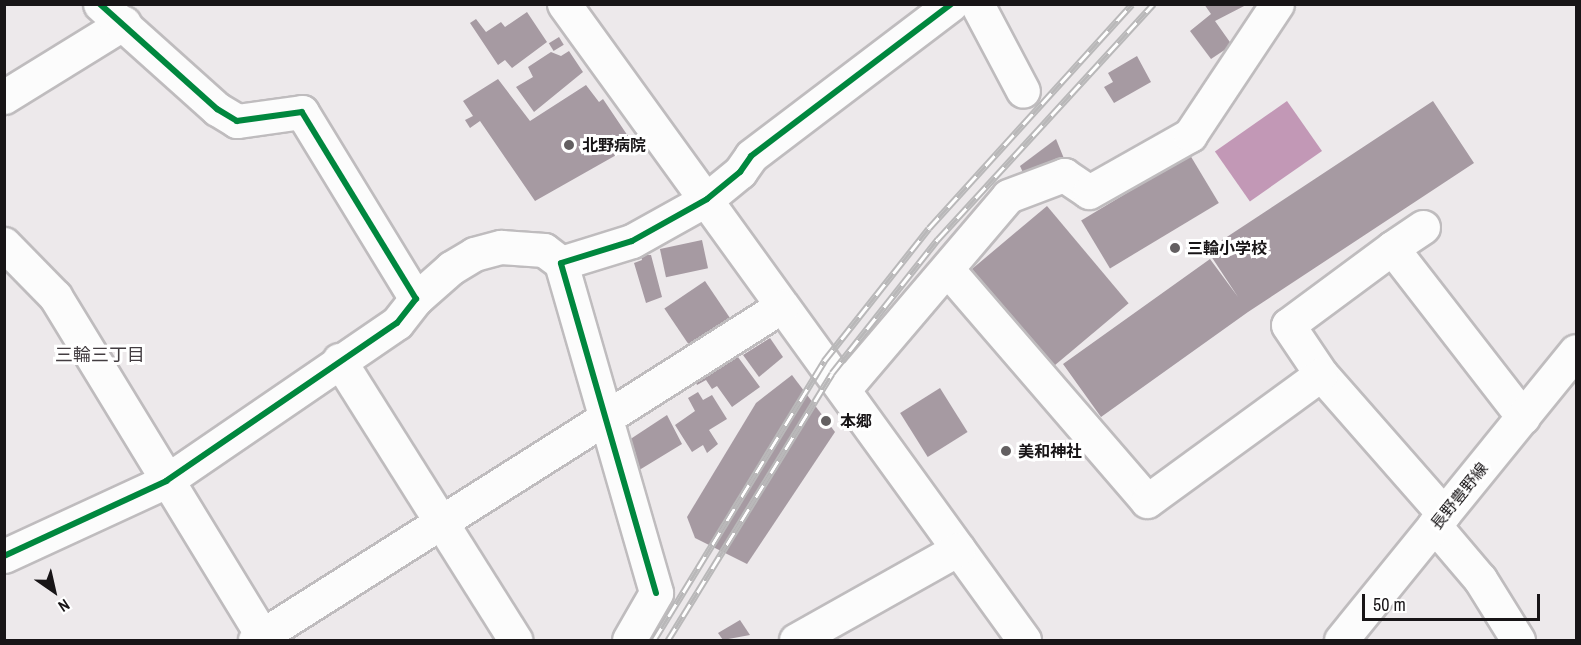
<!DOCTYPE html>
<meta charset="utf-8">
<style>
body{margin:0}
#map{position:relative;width:1581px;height:645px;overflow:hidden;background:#ede9eb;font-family:"Archivo Narrow","Noto Sans JP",sans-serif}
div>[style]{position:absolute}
.water>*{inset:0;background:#c298b6;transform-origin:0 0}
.building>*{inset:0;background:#a69aa2;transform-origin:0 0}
.roads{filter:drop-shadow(2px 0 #bfbcbe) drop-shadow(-2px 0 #bfbcbe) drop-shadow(0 2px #bfbcbe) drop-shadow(0 -2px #bfbcbe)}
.minor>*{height:33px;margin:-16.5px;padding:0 16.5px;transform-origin:16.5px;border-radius:16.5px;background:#fcfcfc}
.major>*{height:33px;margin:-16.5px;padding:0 16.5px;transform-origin:16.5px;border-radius:16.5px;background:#fcfcfc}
.rail>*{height:7px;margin-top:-3.5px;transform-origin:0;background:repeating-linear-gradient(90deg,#fff 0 14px,#b9b8b9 0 28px);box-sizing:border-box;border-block:2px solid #b9b8b9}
.cycleway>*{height:6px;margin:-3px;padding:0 3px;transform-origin:3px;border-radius:3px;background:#00873e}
.dots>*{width:16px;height:16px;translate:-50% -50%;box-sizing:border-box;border:3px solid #fff;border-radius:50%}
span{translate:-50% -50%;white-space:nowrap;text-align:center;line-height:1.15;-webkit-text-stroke:6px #fff;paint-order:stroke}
.poi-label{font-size:16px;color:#181517;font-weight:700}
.left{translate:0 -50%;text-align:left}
.street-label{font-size:16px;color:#181517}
.neighbourhood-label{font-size:18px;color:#433d41}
.frame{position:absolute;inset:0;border:6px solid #181517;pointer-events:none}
.north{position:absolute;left:24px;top:561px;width:60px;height:60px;-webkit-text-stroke:4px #fff;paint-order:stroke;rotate:146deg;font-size:16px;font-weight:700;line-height:24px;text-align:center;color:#181517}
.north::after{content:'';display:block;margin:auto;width:21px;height:27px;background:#181517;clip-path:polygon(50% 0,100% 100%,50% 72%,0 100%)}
.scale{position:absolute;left:1362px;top:594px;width:178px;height:27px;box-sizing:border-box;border:3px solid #181517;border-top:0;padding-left:8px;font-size:18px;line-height:21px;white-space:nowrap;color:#181517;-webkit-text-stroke:4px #fff;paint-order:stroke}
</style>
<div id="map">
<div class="water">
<div style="left:1287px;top:101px;width:61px;height:88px;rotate:55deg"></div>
</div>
<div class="building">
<div style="clip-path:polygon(1204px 4px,1248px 4px,1215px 21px,1232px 45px,1211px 59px,1190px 31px,1211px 14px)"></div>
<div style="clip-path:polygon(527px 12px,547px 42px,512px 68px,505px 60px,498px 65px,470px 23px,476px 19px,486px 32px,501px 22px,505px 27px)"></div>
<div style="left:559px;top:37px;width:9px;height:12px;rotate:58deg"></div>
<div style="clip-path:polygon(569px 51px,583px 72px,534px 112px,516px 87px,533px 77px,528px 67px,551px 52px,561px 56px)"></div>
<div style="clip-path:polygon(1137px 56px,1151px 82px,1114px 103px,1104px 87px,1113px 82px,1108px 73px)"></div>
<div style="clip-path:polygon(498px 79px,530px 121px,586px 85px,599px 102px,603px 99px,634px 145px,535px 201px,480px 121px,470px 128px,465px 120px,473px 116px,463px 101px)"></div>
<div style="clip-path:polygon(1433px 101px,1474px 163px,1248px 312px,1101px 417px,1063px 364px,1210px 259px,1238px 297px,1207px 250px)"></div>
<div style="clip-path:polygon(1056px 139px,1065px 161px,1025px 177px,1020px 166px)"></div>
<div style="left:1190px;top:155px;width:56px;height:127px;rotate:59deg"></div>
<div style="left:1047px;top:206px;width:127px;height:101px;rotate:50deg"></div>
<div style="left:702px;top:240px;width:29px;height:43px;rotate:78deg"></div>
<div style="clip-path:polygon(641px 255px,651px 255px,662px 297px,646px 303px,634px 263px,642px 260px)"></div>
<div style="left:705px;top:281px;width:48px;height:49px;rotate:56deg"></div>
<div style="clip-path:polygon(770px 338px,783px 357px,759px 377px,743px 355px)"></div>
<div style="clip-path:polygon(738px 357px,760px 387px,732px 407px,717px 386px,712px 389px,706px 380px,697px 385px,695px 379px)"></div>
<div style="clip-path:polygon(792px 375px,835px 432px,747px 564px,695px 538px,687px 517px,756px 403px)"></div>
<div style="left:940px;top:388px;width:52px;height:47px;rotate:58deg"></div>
<div style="clip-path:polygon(698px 392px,703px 400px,712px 395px,727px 419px,709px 430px,718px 444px,707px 453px,703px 445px,692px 452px,675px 425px,695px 411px,688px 398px)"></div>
<div style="clip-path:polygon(667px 415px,682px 444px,636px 472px,632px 464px,636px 454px,629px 440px)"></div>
<div style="clip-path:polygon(740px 620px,750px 635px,723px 640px,718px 633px)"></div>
</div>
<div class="roads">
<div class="minor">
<div style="left:564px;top:4px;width:785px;rotate:54.12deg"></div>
<div style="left:977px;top:4px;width:98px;rotate:62.1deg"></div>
<div style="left:4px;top:97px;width:141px;rotate:-31.7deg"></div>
<div style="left:1423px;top:227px;width:37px;rotate:146deg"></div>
<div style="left:1392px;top:248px;width:214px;rotate:52.2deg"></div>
<div style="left:4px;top:244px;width:73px;rotate:45.6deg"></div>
<div style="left:55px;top:296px;width:403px;rotate:58.6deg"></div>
<div style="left:1392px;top:248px;width:129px;rotate:143.5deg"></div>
<div style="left:1288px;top:325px;width:59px;rotate:56deg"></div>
<div style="left:1321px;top:374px;width:186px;rotate:48.7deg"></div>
<div style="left:561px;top:263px;width:74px;rotate:-17.2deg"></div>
<div style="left:632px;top:241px;width:86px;rotate:-29.2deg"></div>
<div style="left:707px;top:199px;width:43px;rotate:-39.3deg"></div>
<div style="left:740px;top:172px;width:19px;rotate:-55deg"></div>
<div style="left:751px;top:156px;width:251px;rotate:-37.2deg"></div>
<div style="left:947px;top:269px;width:306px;rotate:49.2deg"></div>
<div style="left:1147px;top:501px;width:215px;rotate:-36.1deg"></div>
<div style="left:416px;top:299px;width:47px;rotate:-41.5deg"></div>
<div style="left:451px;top:268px;width:27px;rotate:-31deg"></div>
<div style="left:474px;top:254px;width:28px;rotate:-15deg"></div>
<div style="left:501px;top:247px;width:43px;rotate:4deg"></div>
<div style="left:544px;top:250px;width:21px;rotate:37deg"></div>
<div style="left:561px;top:263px;width:343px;rotate:73.9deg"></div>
<div style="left:656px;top:593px;width:54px;rotate:119.9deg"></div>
<div style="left:339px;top:360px;width:331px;rotate:57.8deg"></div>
<div style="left:844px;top:389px;width:253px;rotate:-49.6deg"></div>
<div style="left:1008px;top:196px;width:60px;rotate:-20.6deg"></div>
<div style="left:1064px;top:175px;width:30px;rotate:34deg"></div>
<div style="left:1089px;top:192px;width:116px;rotate:-29.4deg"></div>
<div style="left:1190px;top:135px;width:157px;rotate:-56.4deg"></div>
<div style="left:1434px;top:525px;width:71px;rotate:49.6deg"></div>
<div style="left:1480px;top:579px;width:72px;rotate:58.1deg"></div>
<div style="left:4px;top:556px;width:179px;rotate:-24.8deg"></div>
<div style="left:166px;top:481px;width:280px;rotate:-34.4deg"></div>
<div style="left:397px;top:323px;width:31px;rotate:-52deg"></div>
<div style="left:416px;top:299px;width:219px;rotate:-121.4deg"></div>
<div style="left:302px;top:112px;width:66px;rotate:172.1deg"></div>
<div style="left:237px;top:121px;width:23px;rotate:-149deg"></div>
<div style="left:217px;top:109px;width:157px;rotate:-138.1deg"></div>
<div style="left:255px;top:640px;width:624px;rotate:-32.37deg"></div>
<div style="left:796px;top:640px;width:186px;rotate:-29.3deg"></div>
</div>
<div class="major">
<div style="left:1341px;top:640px;width:372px;rotate:-50.9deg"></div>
</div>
</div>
<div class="rail">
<div style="left:654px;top:640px;width:327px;rotate:-58.6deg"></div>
<div style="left:824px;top:361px;width:169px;rotate:-51.7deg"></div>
<div style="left:929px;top:228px;width:302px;rotate:-47.8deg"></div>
<div style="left:668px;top:640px;width:313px;rotate:-58.4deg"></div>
<div style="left:832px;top:373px;width:171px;rotate:-51.7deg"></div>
<div style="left:938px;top:239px;width:319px;rotate:-47.5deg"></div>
</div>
<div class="cycleway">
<div style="left:4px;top:556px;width:179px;rotate:-24.8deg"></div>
<div style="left:166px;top:481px;width:280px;rotate:-34.4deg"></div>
<div style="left:397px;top:323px;width:31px;rotate:-52deg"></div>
<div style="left:416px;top:299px;width:219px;rotate:-121.4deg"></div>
<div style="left:302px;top:112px;width:66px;rotate:172.1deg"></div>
<div style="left:237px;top:121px;width:23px;rotate:-149deg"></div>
<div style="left:217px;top:109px;width:157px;rotate:-138.1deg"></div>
<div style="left:656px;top:593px;width:343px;rotate:-106.1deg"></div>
<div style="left:561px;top:263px;width:74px;rotate:-17.2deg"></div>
<div style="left:632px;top:241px;width:86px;rotate:-29.2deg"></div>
<div style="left:707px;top:199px;width:43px;rotate:-39.3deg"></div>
<div style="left:740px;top:172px;width:19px;rotate:-55deg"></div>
<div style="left:751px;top:156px;width:251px;rotate:-37.2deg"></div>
</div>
<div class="dots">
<div style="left:569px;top:145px;background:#635f61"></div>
<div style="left:1175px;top:248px;background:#635f61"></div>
<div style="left:826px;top:421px;background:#635f61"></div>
<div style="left:1006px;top:451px;background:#635f61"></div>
</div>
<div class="poi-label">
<span class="left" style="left:582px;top:145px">北野病院</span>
<span class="left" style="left:1187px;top:248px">三輪小学校</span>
<span class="left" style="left:840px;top:421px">本郷</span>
<span class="left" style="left:1018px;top:451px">美和神社</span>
</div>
<div class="street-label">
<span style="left:1459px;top:496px;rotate:-51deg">長野豊野線</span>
</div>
<div class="neighbourhood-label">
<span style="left:100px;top:355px">三輪三丁目</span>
</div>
<div class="frame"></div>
<div class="north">N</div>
<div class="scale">50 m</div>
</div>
